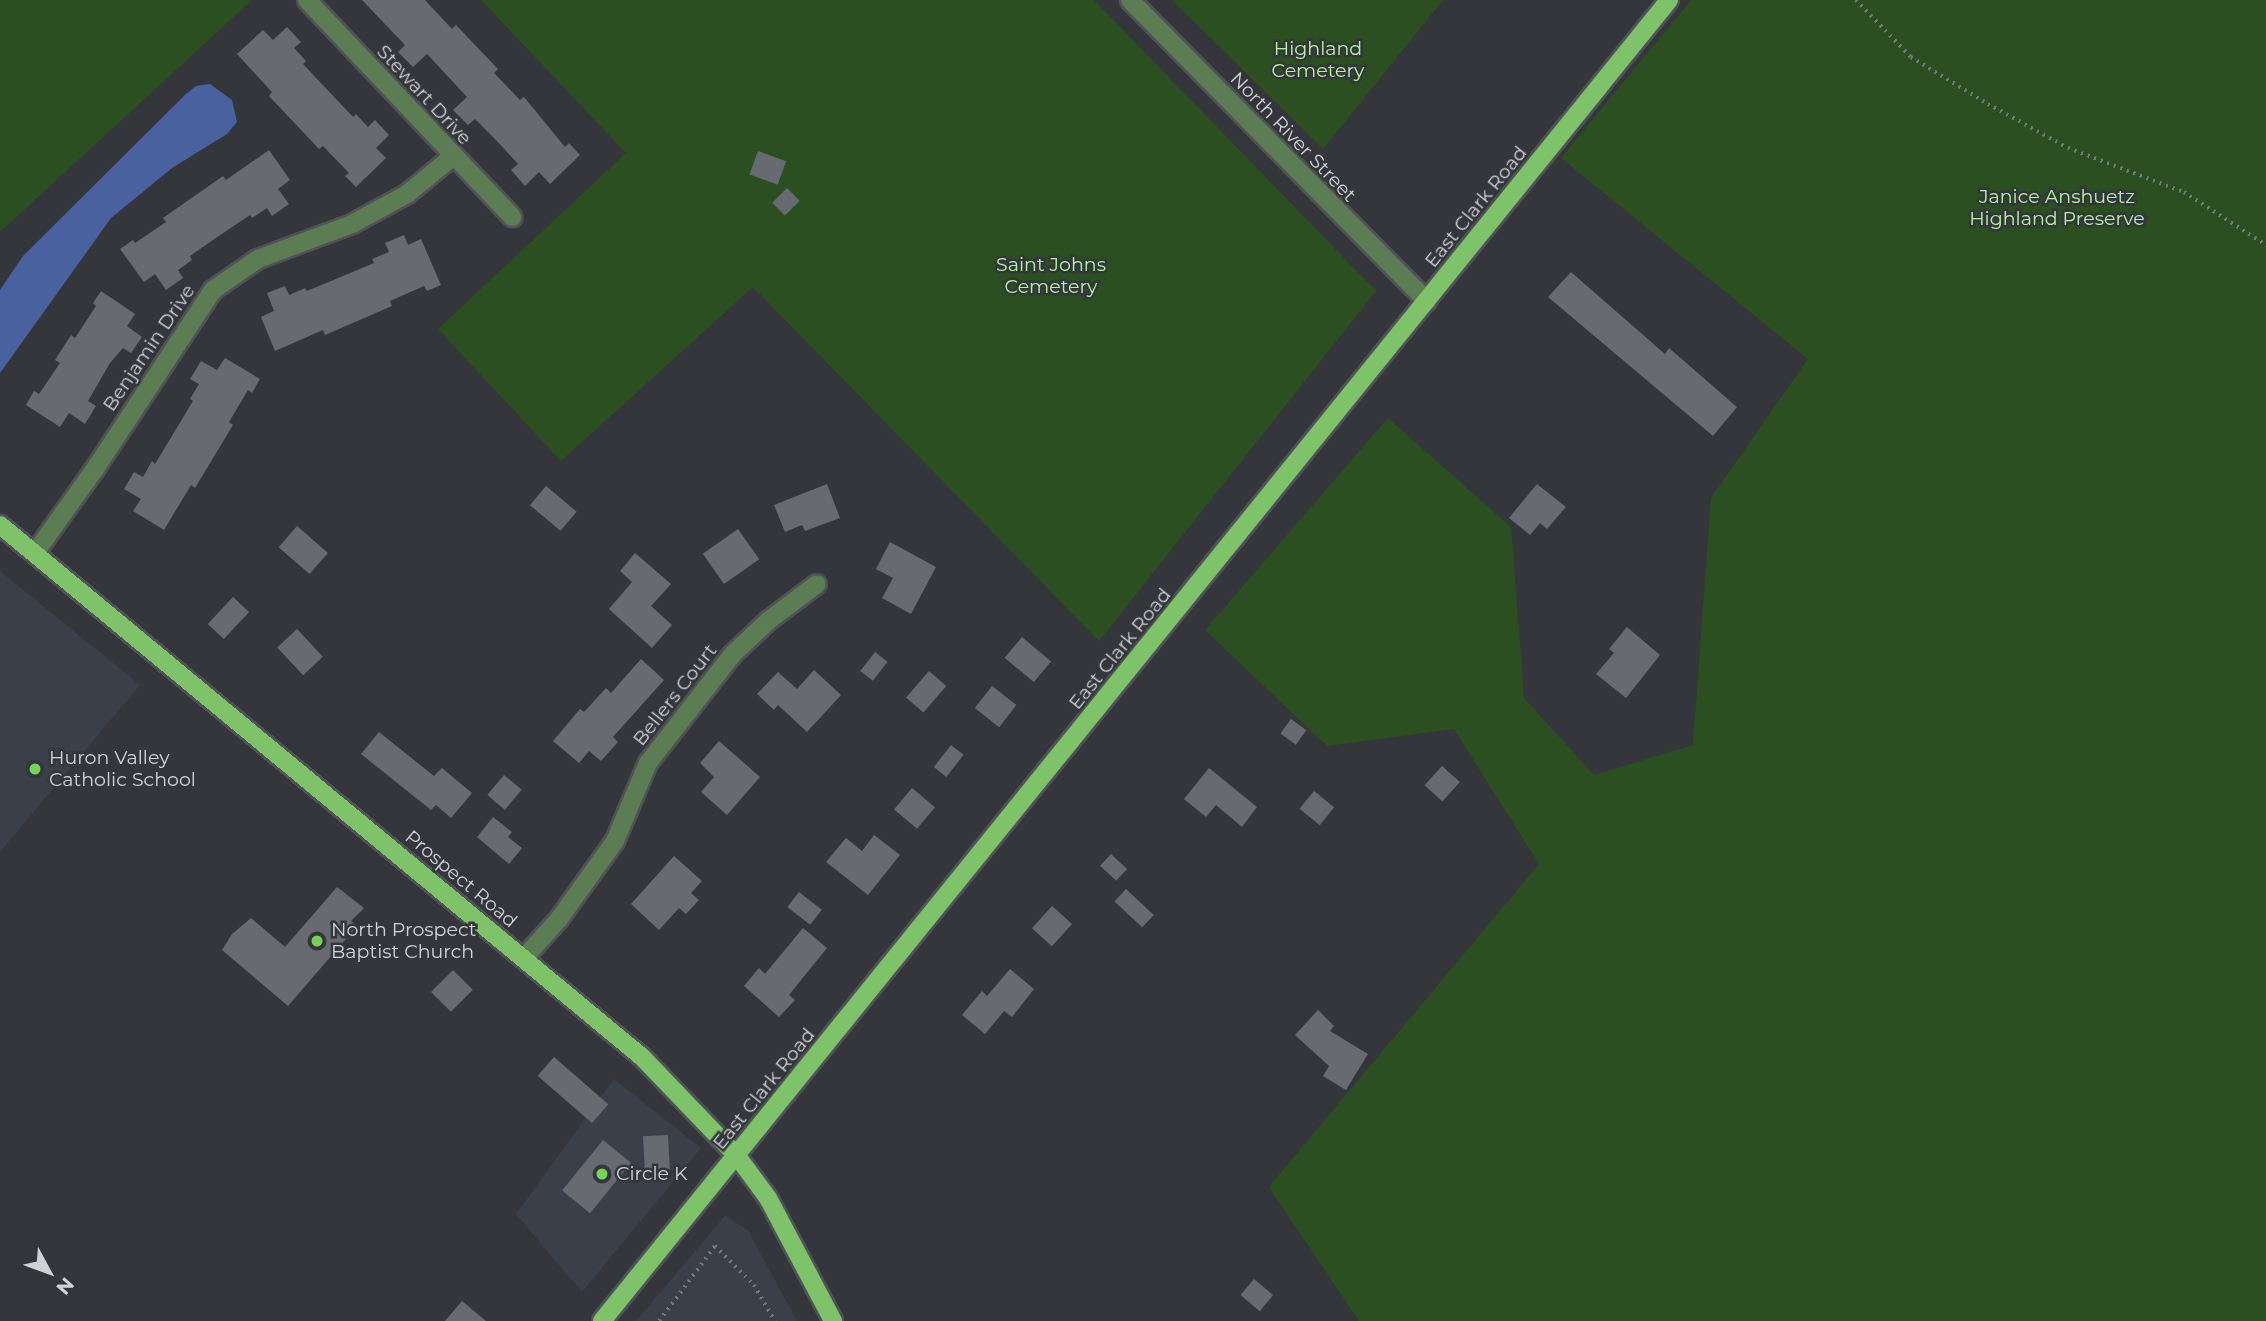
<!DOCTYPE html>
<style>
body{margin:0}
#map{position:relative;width:2266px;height:1321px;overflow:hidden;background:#34363c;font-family:Montserrat,sans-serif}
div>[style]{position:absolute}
.built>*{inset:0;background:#3a3f4a}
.green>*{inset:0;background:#2b4f20}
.water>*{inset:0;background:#4a61a0}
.building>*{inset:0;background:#676a71;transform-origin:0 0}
.path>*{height:3.5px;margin-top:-1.75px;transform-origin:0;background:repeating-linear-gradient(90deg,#76787d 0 2px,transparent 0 7px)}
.roads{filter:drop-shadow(2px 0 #505258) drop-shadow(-2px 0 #505258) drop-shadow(0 2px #505258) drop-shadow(0 -2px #505258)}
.minor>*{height:18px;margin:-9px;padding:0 9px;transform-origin:9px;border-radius:9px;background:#5c7d53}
.major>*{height:18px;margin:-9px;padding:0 9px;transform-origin:9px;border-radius:9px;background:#7ec269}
.dots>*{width:19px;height:19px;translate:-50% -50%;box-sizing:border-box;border:4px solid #34363c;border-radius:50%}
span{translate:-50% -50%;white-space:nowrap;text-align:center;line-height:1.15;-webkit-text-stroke:5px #34363c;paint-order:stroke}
.park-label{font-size:19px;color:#b1f59d}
.street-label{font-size:19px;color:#d0d2d5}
.poi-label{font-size:19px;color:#d0d2d5}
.left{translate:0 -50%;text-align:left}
.north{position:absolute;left:14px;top:1237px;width:70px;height:70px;-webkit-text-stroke:5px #34363c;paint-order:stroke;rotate:131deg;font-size:19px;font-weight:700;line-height:28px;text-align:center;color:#d0d2d5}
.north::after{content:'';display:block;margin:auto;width:24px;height:32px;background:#d0d2d5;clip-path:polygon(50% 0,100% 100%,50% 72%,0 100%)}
</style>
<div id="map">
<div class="built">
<div style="clip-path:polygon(0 571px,140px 685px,0 852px)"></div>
<div style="clip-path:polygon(614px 1079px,701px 1148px,582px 1292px,516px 1214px)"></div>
<div style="clip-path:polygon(725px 1216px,748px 1230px,797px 1321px,636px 1321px)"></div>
</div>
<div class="green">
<div style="clip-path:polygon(0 0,252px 0,0 232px)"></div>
<div style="clip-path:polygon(481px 0,1094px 0,1376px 291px,1099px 641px,753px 287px,561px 461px,438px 329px,626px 153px)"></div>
<div style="clip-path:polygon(1172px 0,1443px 0,1323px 149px)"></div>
<div style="clip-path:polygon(1691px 0,2266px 0,2266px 1321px,1359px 1321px,1269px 1187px,1539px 864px,1454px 729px,1327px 746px,1205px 630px,1388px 418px,1511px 527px,1524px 698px,1594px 775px,1693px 745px,1711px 498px,1808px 359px,1561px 158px)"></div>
</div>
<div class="water">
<div style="clip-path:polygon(210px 84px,232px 100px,237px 122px,227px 134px,172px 168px,111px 218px,0 373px,0 290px,23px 256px,186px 94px,196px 86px)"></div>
</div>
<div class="building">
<div style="clip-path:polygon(362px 0,425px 0,452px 29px,456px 25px,498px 69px,494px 73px,520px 100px,524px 97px,565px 147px,569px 143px,580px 155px,550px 184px,539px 172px,525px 186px,511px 170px,518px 164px,496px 140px,475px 119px,468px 125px,453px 110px,467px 97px,427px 54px,413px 67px,398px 52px,405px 45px)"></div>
<div style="clip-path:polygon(287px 27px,301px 42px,294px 48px,306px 61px,303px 64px,353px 117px,356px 114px,368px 127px,375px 120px,389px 135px,376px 148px,386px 158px,356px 187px,345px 176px,349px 173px,323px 146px,319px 149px,269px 96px,272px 92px,237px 54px,263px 30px,273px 40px)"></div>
<div style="clip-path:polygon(269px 150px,290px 180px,278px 189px,289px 204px,272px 216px,267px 208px,252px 218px,250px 215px,210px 242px,190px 256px,192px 260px,178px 270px,183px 278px,166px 290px,155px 274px,144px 282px,120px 249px,133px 240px,135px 243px,166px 222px,163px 218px,223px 176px,226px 180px)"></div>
<div style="left:758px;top:151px;width:30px;height:25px;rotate:20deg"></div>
<div style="left:787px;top:188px;width:18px;height:21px;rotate:45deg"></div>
<div style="clip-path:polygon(404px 235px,408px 245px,421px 239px,441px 285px,427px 291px,424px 286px,390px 301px,392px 306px,325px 335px,323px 330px,275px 351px,261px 317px,274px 311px,267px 293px,285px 286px,289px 295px,305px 288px,307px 291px,343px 276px,374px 263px,372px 259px,389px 252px,385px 243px)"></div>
<div style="clip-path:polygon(1571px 272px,1665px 354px,1669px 348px,1737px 407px,1713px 436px,1548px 297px)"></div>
<div style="clip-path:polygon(101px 291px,135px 314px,127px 326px,142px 337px,131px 353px,123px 348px,110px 363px,88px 401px,96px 406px,85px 424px,69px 413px,60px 427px,26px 405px,34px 391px,39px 394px,60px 363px,55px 360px,71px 335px,75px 338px,96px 306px,93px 303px)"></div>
<div style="clip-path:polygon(225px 358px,260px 379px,252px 393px,248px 390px,229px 422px,233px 425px,195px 488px,191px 485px,164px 530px,133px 511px,141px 499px,124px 489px,134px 472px,143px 477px,152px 461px,155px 464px,193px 401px,190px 399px,199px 384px,190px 379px,201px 361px,217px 370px)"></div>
<div style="clip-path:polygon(827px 484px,840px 518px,805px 531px,802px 525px,785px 532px,774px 505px)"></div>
<div style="clip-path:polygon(1537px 484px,1566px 507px,1547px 529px,1540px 523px,1530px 535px,1509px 518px)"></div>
<div style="left:546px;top:486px;width:40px;height:25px;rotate:40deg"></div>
<div style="left:297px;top:526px;width:41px;height:28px;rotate:41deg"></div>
<div style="left:738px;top:529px;width:37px;height:43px;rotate:55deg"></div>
<div style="clip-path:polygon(890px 542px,936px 567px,911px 614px,882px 598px,893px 578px,876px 569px)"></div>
<div style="clip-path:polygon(635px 553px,671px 584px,651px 606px,672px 625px,652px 648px,609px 609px,632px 582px,620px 571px)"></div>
<div style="left:233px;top:597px;width:22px;height:37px;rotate:43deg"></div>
<div style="clip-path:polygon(1627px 627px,1660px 655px,1626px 698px,1596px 674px,1614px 653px,1609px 649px)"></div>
<div style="left:297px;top:629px;width:38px;height:27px;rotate:47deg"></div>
<div style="left:1022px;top:637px;width:38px;height:27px;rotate:40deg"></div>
<div style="left:875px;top:652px;width:16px;height:24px;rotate:38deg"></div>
<div style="clip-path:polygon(641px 659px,664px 680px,613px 737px,618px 742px,601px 761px,589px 751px,579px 763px,553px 741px,580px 709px,584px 712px,606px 688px,611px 693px)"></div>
<div style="clip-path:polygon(814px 670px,841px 695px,807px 732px,778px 705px,774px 710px,757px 694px,778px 672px,797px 689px)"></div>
<div style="left:929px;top:671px;width:23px;height:35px;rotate:41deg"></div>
<div style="left:992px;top:686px;width:31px;height:28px;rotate:38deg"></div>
<div style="left:1291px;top:719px;width:19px;height:18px;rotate:36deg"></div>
<div style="clip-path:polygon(379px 732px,434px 776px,442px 768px,472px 793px,451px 818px,436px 805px,431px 810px,361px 754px)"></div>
<div style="clip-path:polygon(719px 741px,760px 777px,727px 815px,701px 792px,714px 777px,700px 763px)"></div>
<div style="left:951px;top:745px;width:16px;height:28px;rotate:38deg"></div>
<div style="left:1442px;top:766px;width:24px;height:26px;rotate:42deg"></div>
<div style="clip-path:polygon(1209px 768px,1257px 807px,1242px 827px,1216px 805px,1206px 817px,1184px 799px)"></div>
<div style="left:504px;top:775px;width:23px;height:26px;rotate:40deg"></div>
<div style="left:912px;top:788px;width:30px;height:28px;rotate:40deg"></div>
<div style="left:1314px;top:791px;width:26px;height:23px;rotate:39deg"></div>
<div style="clip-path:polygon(493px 817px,512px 832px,508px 837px,522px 848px,509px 864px,477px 837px)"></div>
<div style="clip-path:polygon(874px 835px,900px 855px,868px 895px,826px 862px,846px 838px,862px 851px)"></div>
<div style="left:1111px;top:854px;width:22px;height:16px;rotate:43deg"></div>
<div style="clip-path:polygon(674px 856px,702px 881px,691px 893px,699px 900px,686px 914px,679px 908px,659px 930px,631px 904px)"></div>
<div style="clip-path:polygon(337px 887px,364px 908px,351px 921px,357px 926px,288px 1006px,222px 950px,232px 934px,251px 918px,285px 947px)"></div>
<div style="left:1126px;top:889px;width:38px;height:17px;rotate:43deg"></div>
<div style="left:799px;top:892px;width:29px;height:19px;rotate:38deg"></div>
<div style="left:1052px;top:906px;width:27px;height:30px;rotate:42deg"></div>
<div style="clip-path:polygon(803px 928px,827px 948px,789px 995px,795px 1000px,779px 1017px,744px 986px,759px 968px,765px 974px)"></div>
<div style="clip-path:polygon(1010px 969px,1034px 989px,1012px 1017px,1004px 1011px,985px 1034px,962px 1015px,982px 991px,987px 996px)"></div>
<div style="left:453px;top:970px;width:28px;height:31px;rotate:45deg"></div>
<div style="clip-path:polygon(1318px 1010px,1334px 1026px,1330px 1031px,1368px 1054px,1346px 1090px,1323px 1076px,1329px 1066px,1295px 1035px)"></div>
<div style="left:554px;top:1057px;width:72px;height:25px;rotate:41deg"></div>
<div style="left:668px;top:1135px;width:34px;height:25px;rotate:87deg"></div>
<div style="left:603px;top:1140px;width:36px;height:65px;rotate:39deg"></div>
<div style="left:1254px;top:1279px;width:25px;height:21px;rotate:40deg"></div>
<div style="clip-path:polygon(462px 1301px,486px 1321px,445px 1321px)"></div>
</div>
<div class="path">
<div style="left:1856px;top:0;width:79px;rotate:46deg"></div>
<div style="left:1911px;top:57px;width:90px;rotate:31.4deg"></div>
<div style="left:1988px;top:104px;width:91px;rotate:28.8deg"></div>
<div style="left:2068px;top:148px;width:124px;rotate:20.8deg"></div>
<div style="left:2184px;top:192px;width:98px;rotate:32.9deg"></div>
<div style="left:659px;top:1321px;width:94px;rotate:-53.3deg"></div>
<div style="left:715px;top:1246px;width:55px;rotate:45deg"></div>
<div style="left:754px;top:1285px;width:42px;rotate:59.7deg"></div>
</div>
<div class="roads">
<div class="minor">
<div style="left:307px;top:0;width:299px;rotate:46.6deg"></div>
<div style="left:1130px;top:0;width:423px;rotate:45.4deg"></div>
<div style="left:35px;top:553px;width:103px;rotate:-54.5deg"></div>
<div style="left:95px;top:469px;width:214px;rotate:-56.6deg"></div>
<div style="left:213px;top:290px;width:55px;rotate:-34.6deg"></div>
<div style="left:258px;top:259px;width:100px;rotate:-20.4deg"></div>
<div style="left:352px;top:224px;width:63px;rotate:-28.6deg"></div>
<div style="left:407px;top:194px;width:58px;rotate:-39.4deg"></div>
<div style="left:524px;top:958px;width:52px;rotate:-48.1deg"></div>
<div style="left:559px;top:919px;width:96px;rotate:-54.3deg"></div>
<div style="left:615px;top:841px;width:85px;rotate:-67.1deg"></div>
<div style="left:648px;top:763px;width:138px;rotate:-52.1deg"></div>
<div style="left:733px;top:654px;width:48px;rotate:-43.3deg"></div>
<div style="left:768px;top:621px;width:61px;rotate:-37.1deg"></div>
</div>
<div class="major">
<div style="left:0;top:525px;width:834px;rotate:39.65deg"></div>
<div style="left:642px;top:1057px;width:137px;rotate:46.2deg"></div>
<div style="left:737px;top:1156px;width:52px;rotate:53.6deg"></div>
<div style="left:768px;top:1198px;width:139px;rotate:62.1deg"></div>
<div style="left:602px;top:1321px;width:1698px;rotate:-51.07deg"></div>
</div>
</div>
<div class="dots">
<div style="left:35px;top:769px;background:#77d259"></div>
<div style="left:317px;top:941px;background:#77d259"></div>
<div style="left:602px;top:1174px;background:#77d259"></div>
</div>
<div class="park-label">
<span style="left:1318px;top:60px">Highland<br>Cemetery</span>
<span style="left:2057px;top:208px">Janice Anshuetz<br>Highland Preserve</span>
<span style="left:1051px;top:276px">Saint Johns<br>Cemetery</span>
</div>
<div class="street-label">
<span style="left:424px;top:95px;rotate:47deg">Stewart Drive</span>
<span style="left:1293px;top:137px;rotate:46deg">North River Street</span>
<span style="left:1476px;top:207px;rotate:-51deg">East Clark Road</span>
<span style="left:149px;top:348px;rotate:-56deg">Benjamin Drive</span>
<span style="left:1120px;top:649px;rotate:-51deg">East Clark Road</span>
<span style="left:675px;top:695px;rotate:-52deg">Bellers Court</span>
<span style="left:461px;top:879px;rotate:40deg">Prospect Road</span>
<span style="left:764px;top:1089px;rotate:-51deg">East Clark Road</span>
</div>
<div class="poi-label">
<span class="left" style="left:49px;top:769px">Huron Valley<br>Catholic School</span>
<span class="left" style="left:331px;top:941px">North Prospect<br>Baptist Church</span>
<span class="left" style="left:616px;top:1174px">Circle K</span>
</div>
<div class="north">N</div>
</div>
